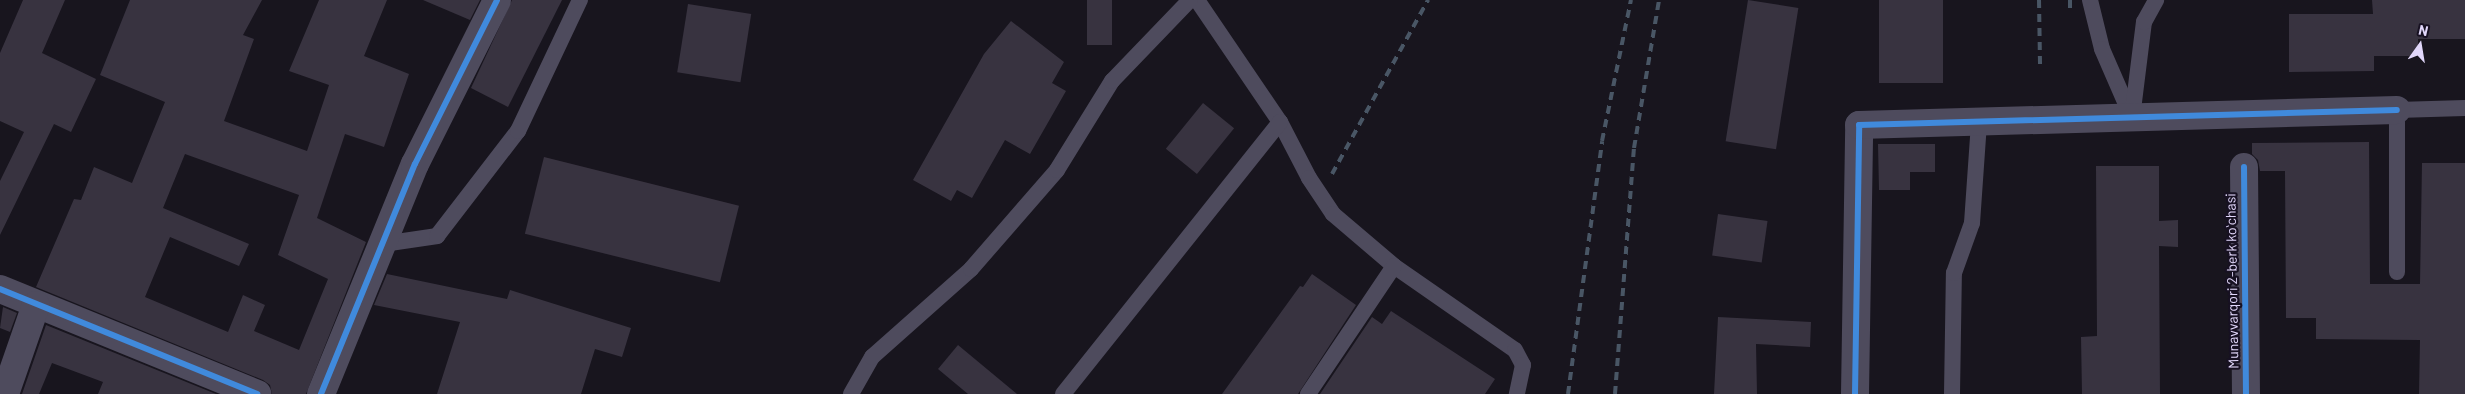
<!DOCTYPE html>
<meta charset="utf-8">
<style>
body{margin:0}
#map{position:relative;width:2465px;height:394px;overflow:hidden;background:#18151e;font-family:Barlow,sans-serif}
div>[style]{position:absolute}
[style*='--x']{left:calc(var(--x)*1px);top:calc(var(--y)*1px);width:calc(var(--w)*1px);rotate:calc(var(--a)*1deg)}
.building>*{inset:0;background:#383340;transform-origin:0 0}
.lane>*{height:16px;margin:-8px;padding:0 8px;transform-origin:8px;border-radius:8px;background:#4e4b5d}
.street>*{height:28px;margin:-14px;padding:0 14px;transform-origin:14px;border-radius:14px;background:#4e4b5d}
.rail>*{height:4px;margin-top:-2px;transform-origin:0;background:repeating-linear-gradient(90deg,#495665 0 8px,transparent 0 14px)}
.cycleway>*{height:6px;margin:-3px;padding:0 3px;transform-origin:3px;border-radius:3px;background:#408adc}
span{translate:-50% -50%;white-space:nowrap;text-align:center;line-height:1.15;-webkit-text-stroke:4.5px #171122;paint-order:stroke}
.street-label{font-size:14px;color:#e1d7fa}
.north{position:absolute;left:2395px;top:20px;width:50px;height:50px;-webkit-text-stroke:4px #171122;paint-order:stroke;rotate:13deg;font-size:14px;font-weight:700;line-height:20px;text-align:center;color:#e1d7fa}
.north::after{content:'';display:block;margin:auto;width:18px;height:22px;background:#e1d7fa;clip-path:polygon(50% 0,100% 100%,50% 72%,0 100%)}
</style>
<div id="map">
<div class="building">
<i style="clip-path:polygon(23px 0,65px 0,42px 53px,96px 79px,71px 132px,54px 124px,0 235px,0 181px,24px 132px,0 121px,0 53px)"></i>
<i style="clip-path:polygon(evenodd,130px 0,262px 0,243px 35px,254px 39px,224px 121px,307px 151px,329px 85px,289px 71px,319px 0,387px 0,364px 56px,409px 74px,384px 147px,345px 134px,317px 218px,366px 242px,306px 394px,272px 394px,270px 385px,263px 380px,36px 287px,74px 199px,81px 200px,94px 167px,132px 183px,165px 102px,100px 75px,130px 0,185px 154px,299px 195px,278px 255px,328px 279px,299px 350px,254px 331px,265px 305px,243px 295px,228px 332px,145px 297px,170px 237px,239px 266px,249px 244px,163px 208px,185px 154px)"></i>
<i style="clip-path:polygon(423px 0,480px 0,470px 20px)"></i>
<i style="clip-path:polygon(512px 0,562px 0,508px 107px,471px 88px)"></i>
<i style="left:1087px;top:0;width:25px;height:45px"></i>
<i style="left:1748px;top:0;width:51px;height:143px;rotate:9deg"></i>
<i style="left:1879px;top:0;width:64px;height:83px"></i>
<i style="clip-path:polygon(2372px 0,2465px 0,2465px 39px,2418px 39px,2418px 56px,2374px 56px,2374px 71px,2289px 72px,2289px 14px,2373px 14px)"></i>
<i style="left:688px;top:4px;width:64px;height:69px;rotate:9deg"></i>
<i style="clip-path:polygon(1011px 21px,1064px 62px,1052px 83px,1066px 91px,1030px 154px,1005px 140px,972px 198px,957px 190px,951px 201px,913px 180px,984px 54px)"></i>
<i style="left:1203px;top:103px;width:40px;height:59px;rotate:39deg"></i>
<i style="clip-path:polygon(2369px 142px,2370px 284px,2420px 284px,2422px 163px,2465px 163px,2465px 394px,2419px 394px,2420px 340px,2316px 339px,2316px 318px,2286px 318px,2285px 171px,2260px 171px,2258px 160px,2252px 154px,2252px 143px)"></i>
<i style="clip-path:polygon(1878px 144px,1935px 144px,1935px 172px,1910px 172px,1910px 190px,1879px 190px)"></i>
<i style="left:544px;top:157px;width:201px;height:79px;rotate:14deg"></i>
<i style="clip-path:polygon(2096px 166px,2159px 166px,2159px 221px,2178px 220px,2178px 247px,2159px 246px,2160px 394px,2082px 394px,2081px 337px,2097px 336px)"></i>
<i style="left:1718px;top:214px;width:50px;height:42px;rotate:8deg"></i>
<i style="clip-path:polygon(387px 274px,507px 299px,510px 290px,631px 328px,622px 357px,595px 349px,581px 394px,437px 394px,460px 322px,374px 305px)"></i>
<i style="clip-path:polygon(1312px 274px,1356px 305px,1298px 394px,1222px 394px,1300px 286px,1303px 287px)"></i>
<i style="clip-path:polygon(3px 307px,17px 313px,10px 332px,0 328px)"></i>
<i style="clip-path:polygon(1391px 311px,1495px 379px,1485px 394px,1320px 394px,1372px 317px,1382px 324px)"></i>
<i style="clip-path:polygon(1718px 317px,1811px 322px,1810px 347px,1756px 344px,1757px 394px,1714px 394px)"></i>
<i style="clip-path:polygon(46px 325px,216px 394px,98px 394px,103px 382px,52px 363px,39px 394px,22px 394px)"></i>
<i style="clip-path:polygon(958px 345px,1017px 394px,968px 394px,938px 369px)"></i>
</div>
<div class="lane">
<i style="--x:1197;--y:0;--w:148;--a:55.8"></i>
<i style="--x:1280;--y:122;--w:63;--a:62.6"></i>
<i style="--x:1309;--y:178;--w:43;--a:56.3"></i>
<i style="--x:1333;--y:214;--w:80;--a:40.4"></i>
<i style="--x:1394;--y:266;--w:147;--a:34.8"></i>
<i style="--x:1515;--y:350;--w:17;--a:62"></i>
<i style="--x:1523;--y:365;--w:30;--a:102"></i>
<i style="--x:2090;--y:0;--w:50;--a:76.2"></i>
<i style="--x:2102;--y:49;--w:75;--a:66.5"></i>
<i style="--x:2132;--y:118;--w:97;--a:-82.9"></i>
<i style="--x:2144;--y:22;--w:25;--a:-61"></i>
<i style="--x:383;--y:244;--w:55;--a:-8.4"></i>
<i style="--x:437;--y:236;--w:133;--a:-52.4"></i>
<i style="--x:518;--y:131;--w:145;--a:-64.7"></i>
<i style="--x:2397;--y:272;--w:162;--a:-90"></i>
<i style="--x:2397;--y:110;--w:68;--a:-1.7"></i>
<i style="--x:851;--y:394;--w:43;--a:-60.4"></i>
<i style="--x:872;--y:357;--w:132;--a:-41.6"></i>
<i style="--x:971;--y:269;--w:131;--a:-49"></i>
<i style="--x:1057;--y:170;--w:105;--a:-58.3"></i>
<i style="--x:1112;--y:81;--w:112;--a:-46.1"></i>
<i style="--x:1063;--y:394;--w:348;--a:-51.4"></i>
<i style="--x:1308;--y:394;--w:154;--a:-56.1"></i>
<i style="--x:1952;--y:394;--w:121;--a:-89.1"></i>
<i style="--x:1954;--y:273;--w:53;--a:-70.2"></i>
<i style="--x:1972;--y:223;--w:101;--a:-86"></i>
</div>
<div class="street">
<i style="--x:2244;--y:167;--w:227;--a:89.5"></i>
<i style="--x:0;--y:289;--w:278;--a:22.2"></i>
<i style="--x:5;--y:394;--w:94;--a:-70.8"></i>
<i style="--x:321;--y:394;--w:248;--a:-67.8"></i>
<i style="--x:415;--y:164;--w:183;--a:-63.4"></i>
<i style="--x:1855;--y:394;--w:269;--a:-89.1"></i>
<i style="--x:1859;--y:125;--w:538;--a:-1.6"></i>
</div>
<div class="rail">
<i style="--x:2039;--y:0;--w:64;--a:89.1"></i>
<i style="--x:2070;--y:0;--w:11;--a:90"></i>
<i style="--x:1332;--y:174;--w:199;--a:-61.1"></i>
<i style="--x:1568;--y:394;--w:255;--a:-82.3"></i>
<i style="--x:1602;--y:141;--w:144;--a:-78.4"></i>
<i style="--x:1615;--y:394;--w:247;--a:-85.6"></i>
<i style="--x:1634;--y:148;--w:150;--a:-80.4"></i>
</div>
<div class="cycleway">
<i style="--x:2244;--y:167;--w:227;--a:89.5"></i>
<i style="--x:0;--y:289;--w:278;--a:22.2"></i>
<i style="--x:321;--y:394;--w:248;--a:-67.8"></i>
<i style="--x:415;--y:164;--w:183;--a:-63.4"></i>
<i style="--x:1855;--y:394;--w:269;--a:-89.1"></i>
<i style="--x:1859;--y:125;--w:538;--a:-1.6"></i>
</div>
<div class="street-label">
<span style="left:2232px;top:281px;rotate:-91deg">Munavvarqori 2-berk koʻchasi</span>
</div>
<div class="north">N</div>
</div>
